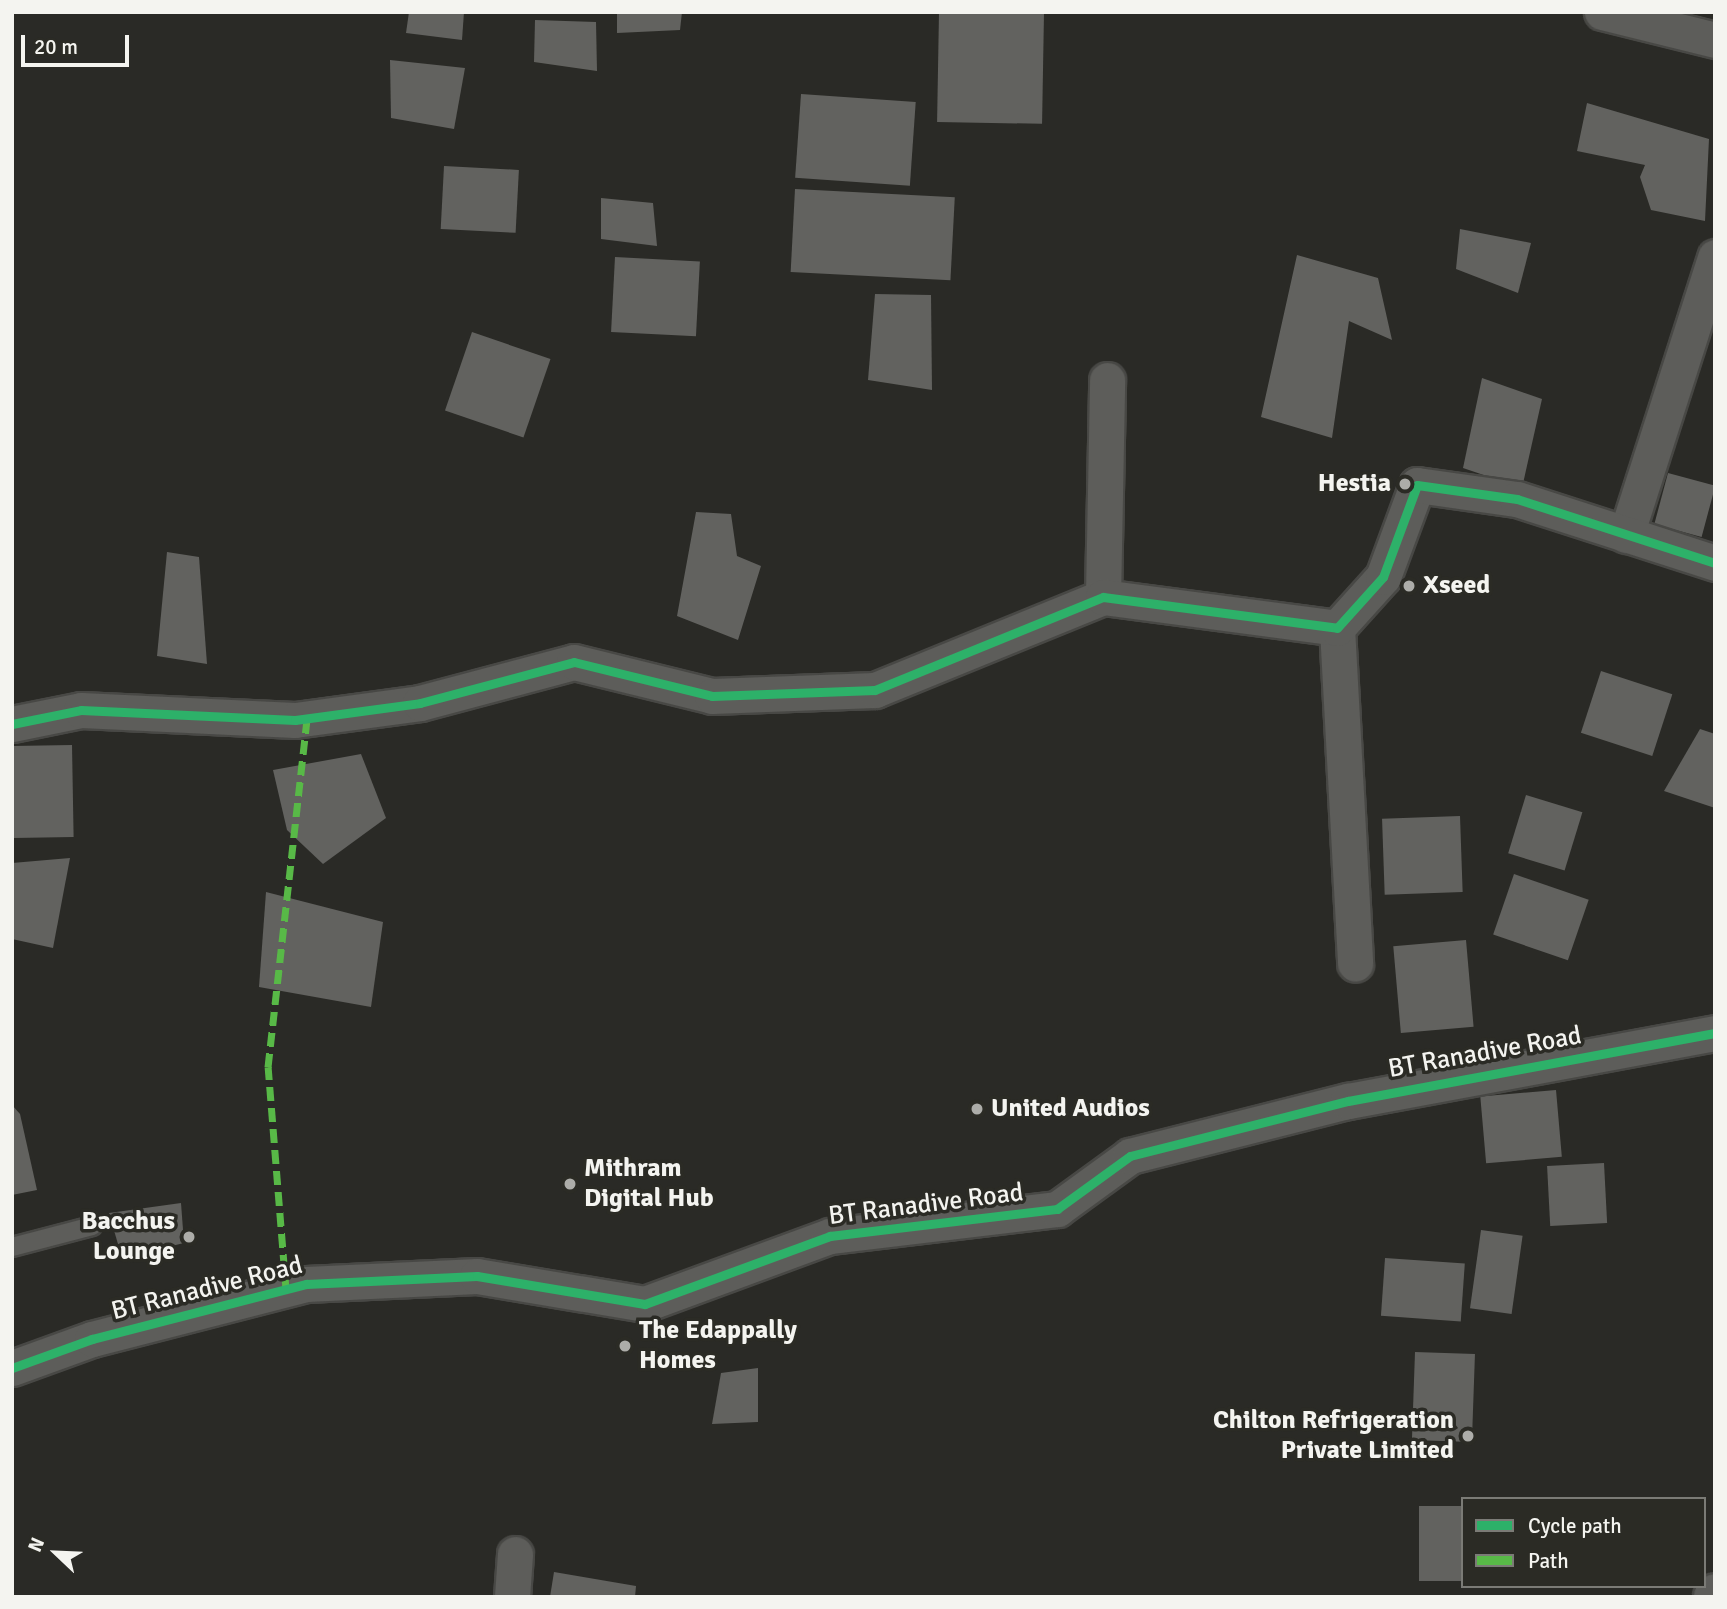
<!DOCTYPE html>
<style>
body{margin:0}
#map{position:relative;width:1727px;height:1609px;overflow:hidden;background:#2a2a26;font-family:Signika,sans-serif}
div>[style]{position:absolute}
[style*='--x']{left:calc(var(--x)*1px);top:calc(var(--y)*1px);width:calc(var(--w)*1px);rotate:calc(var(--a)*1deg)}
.building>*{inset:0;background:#62625f;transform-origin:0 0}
.roads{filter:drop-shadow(2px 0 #484845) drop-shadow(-2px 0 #484845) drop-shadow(0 2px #484845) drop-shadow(0 -2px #484845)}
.service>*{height:18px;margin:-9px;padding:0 9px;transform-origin:9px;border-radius:9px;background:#5d5d5a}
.minor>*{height:35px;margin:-17.5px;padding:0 17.5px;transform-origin:17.5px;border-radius:17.5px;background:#5d5d5a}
.tertiary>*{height:38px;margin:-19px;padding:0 19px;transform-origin:19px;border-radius:19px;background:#5d5d5a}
.quiet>*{height:7px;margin-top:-3.5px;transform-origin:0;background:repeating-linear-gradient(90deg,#58b947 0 14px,transparent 0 21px)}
.cycleway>*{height:9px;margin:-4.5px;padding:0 4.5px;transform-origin:4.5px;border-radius:4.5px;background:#2db169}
.dots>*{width:19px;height:19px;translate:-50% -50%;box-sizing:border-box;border:4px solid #2b2b25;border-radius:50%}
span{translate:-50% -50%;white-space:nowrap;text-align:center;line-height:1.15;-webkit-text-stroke:7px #2b2b25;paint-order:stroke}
.poi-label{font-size:26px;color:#f4f4f0;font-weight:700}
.right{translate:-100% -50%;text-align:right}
.left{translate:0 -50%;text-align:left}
.street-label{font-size:26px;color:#f4f4f0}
.frame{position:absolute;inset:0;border:14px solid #f4f4f0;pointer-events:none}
.legend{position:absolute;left:1461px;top:1497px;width:245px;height:91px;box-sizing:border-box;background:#2b2b25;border:2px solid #7b7b76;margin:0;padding:9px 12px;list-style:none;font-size:21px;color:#f4f4f0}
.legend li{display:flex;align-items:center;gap:14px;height:35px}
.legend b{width:35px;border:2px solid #7b7b76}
.north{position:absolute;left:21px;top:1518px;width:70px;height:70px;-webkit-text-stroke:5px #2b2b25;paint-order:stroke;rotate:293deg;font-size:19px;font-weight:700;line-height:28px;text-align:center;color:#f4f4f0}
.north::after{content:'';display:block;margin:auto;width:24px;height:32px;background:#f4f4f0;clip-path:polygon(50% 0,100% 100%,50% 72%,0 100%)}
.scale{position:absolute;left:21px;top:35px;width:108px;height:32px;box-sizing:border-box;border:4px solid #f4f4f0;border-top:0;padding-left:9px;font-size:21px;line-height:24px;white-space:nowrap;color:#f4f4f0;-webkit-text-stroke:5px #2b2b25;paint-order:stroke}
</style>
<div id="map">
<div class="building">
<i style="clip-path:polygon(409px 12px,464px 12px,462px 40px,406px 33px)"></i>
<i style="clip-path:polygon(617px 12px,682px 12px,680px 30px,617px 33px)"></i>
<i style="left:939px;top:12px;width:105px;height:110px;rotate:1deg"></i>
<i style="clip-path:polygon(535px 20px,596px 22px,597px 71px,534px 62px)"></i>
<i style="clip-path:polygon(390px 60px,465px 68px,454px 129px,391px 118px)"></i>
<i style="left:801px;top:94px;width:115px;height:84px;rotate:4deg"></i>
<i style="clip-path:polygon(1587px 103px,1709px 139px,1705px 221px,1651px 210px,1640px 177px,1645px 165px,1577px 151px)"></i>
<i style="left:444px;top:166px;width:75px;height:63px;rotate:3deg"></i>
<i style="left:795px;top:189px;width:160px;height:83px;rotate:3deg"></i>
<i style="clip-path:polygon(601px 198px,653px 203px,657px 246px,601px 239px)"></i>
<i style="clip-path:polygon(1460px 229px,1531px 243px,1518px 293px,1456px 269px)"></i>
<i style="clip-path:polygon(1297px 255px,1378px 278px,1392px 340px,1349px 321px,1332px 438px,1261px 417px)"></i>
<i style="left:615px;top:257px;width:85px;height:75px;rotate:3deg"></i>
<i style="clip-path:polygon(875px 294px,931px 295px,932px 390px,868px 380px)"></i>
<i style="left:472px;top:332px;width:83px;height:83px;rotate:19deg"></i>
<i style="clip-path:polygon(1482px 378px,1542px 399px,1522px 488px,1463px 468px)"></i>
<i style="left:1668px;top:473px;width:49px;height:53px;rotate:15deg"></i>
<i style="clip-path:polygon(696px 512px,731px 514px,737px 556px,761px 566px,738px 640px,677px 616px)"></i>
<i style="clip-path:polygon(167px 552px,199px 557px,207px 664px,157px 656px)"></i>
<i style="left:1601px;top:671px;width:75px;height:65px;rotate:18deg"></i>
<i style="clip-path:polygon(1700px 729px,1715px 734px,1715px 808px,1664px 791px)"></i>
<i style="left:72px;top:745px;width:92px;height:60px;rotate:89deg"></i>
<i style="clip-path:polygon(361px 754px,386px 818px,323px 864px,287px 830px,273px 770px)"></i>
<i style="left:1526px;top:795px;width:59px;height:61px;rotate:17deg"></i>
<i style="left:1460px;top:816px;width:76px;height:78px;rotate:88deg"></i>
<i style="clip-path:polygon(70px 858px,53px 948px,12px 939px,12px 863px)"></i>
<i style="left:1514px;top:874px;width:79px;height:64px;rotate:19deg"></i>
<i style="clip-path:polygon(266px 892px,383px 922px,371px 1007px,259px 987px)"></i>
<i style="left:1466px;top:940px;width:87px;height:73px;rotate:85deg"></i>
<i style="left:1556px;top:1090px;width:67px;height:76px;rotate:85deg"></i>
<i style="clip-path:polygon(12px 1105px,20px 1114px,37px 1190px,12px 1195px)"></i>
<i style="left:1604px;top:1163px;width:60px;height:57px;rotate:87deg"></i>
<i style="clip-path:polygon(181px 1203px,184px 1243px,122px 1258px,109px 1213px)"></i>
<i style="left:1481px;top:1230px;width:42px;height:79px;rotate:8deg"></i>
<i style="left:1385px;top:1258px;width:80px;height:58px;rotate:4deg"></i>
<i style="left:1415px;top:1352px;width:60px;height:88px;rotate:2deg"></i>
<i style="clip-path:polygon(758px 1368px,758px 1422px,712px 1424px,721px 1373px)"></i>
<i style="left:1463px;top:1506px;width:75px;height:44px;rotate:90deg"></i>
<i style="clip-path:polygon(554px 1572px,636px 1586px,635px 1597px,550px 1597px)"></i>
</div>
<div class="roads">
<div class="service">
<i style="--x:12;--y:1247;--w:83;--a:-14.7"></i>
</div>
<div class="minor">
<i style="--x:1602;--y:12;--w:116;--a:13.9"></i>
<i style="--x:1626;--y:535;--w:292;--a:-72.2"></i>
<i style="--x:1103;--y:597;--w:217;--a:-88.9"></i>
<i style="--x:1337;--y:628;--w:336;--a:86.9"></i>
<i style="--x:12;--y:724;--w:70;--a:-11.5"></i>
<i style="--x:81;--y:710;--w:214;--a:2.7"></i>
<i style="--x:295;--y:720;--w:126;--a:-7.7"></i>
<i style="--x:420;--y:703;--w:159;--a:-14.9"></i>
<i style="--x:574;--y:662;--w:142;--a:13.8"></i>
<i style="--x:712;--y:696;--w:163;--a:-2.1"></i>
<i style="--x:875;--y:690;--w:246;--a:-22.2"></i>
<i style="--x:1103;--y:597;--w:236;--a:7.5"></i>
<i style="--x:1337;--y:628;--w:69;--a:-48"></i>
<i style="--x:1383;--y:577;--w:98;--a:-69.7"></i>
<i style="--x:1417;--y:485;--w:101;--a:8"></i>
<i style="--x:1517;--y:499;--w:208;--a:17.9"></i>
<i style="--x:12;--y:1368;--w:85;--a:-19.9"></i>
<i style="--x:92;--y:1339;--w:221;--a:-14.4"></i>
<i style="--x:306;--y:1284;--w:171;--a:-2.7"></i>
<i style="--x:477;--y:1276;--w:170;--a:9.5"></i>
<i style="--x:645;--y:1304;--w:197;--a:-20.2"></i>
<i style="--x:830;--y:1236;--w:229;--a:-6.8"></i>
<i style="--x:1057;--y:1209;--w:90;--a:-36"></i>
<i style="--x:1130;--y:1156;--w:225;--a:-14.2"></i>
<i style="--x:1348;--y:1101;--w:373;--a:-10.5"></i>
<i style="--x:512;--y:1597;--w:43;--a:-86"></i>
</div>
<div class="tertiary">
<i style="--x:1713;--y:1597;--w:4;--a:-63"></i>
</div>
</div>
<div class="quiet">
<i style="--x:286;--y:1289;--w:223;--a:-94.6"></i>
<i style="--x:268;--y:1067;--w:351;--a:-83.6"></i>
</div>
<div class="cycleway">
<i style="--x:12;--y:724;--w:70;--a:-11.5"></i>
<i style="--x:81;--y:710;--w:214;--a:2.7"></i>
<i style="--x:295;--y:720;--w:126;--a:-7.7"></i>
<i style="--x:420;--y:703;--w:159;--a:-14.9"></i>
<i style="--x:574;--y:662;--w:142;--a:13.8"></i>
<i style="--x:712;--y:696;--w:163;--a:-2.1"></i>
<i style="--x:875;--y:690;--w:246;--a:-22.2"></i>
<i style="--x:1103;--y:597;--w:236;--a:7.5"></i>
<i style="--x:1337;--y:628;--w:69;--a:-48"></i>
<i style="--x:1383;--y:577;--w:98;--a:-69.7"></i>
<i style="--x:1417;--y:485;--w:101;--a:8"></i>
<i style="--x:1517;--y:499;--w:208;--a:17.9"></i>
<i style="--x:12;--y:1368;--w:85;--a:-19.9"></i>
<i style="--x:92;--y:1339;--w:221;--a:-14.4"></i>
<i style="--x:306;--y:1284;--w:171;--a:-2.7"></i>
<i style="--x:477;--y:1276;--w:170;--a:9.5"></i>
<i style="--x:645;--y:1304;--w:197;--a:-20.2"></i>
<i style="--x:830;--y:1236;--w:229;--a:-6.8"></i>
<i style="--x:1057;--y:1209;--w:90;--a:-36"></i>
<i style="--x:1130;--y:1156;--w:225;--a:-14.2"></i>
<i style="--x:1348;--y:1101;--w:373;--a:-10.5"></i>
</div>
<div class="dots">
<i style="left:1405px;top:484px;background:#adada9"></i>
<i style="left:1409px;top:586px;background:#adada9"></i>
<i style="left:977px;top:1109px;background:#adada9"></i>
<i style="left:570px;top:1184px;background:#adada9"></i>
<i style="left:189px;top:1237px;background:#adada9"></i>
<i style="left:625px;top:1346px;background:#adada9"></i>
<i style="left:1468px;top:1436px;background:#adada9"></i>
</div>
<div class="poi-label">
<span class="right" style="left:1391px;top:484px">Hestia</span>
<span class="left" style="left:1423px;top:586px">Xseed</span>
<span class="left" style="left:991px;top:1109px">United Audios</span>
<span class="left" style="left:584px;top:1184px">Mithram<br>Digital Hub</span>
<span class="right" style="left:175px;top:1237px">Bacchus<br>Lounge</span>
<span class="left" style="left:639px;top:1346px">The Edappally<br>Homes</span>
<span class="right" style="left:1454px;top:1436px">Chilton Refrigeration<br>Private Limited</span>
</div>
<div class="street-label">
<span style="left:1485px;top:1053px;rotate:-10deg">BT Ranadive Road</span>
<span style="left:926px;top:1205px;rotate:-7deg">BT Ranadive Road</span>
<span style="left:207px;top:1289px;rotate:-14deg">BT Ranadive Road</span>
</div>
<div class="frame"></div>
<ul class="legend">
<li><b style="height:9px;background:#2db169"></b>Cycle path</li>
<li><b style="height:9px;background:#58b947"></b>Path</li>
</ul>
<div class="north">N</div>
<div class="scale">20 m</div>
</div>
